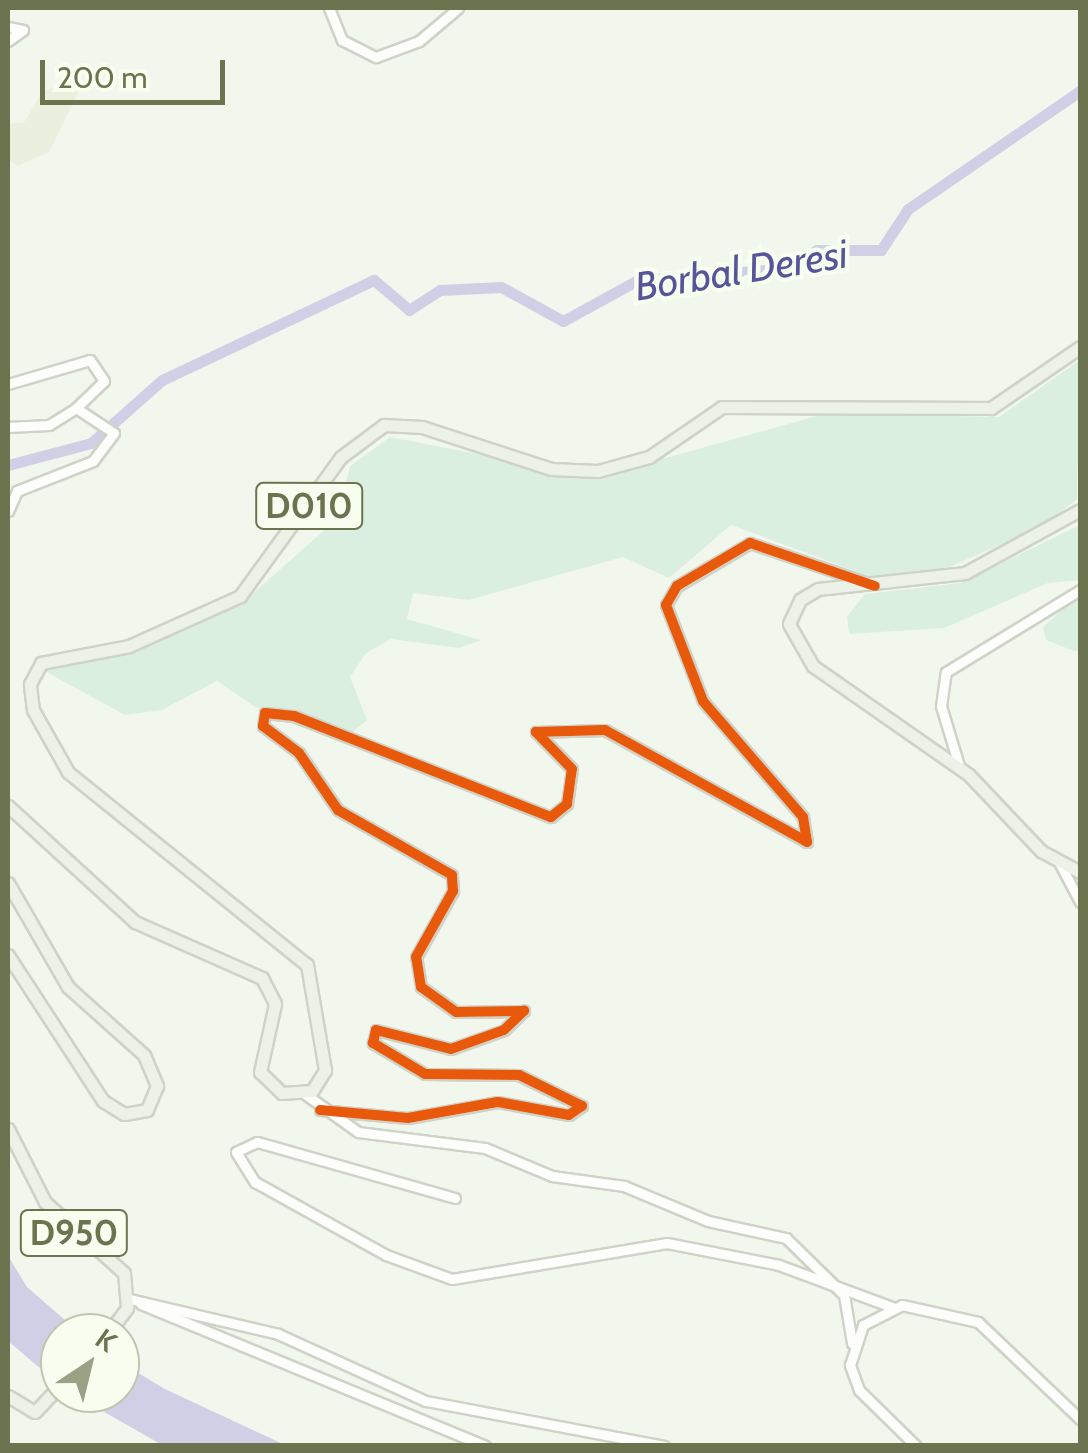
<!DOCTYPE html>
<style>
body{margin:0}
#map{position:relative;width:1088px;height:1453px;overflow:hidden;background:#f2f7ed;font-family:Cabin,sans-serif}
div>[style]{position:absolute}
[style*='--x']{left:calc(var(--x)*1px);top:calc(var(--y)*1px);width:calc(var(--w)*1px);rotate:calc(var(--a)*1deg)}
.residential>*{inset:0;background:#e9f1de}
.green>*{inset:0;background:#dbefe1}
.water>*{inset:0;background:#cfd0e6}
.river>*{height:11px;margin:-5.5px;padding:0 5.5px;transform-origin:5.5px;border-radius:5.5px;background:#cfd0e6}
.roads{filter:drop-shadow(2px 0 #cfd3c7) drop-shadow(-2px 0 #cfd3c7) drop-shadow(0 2px #cfd3c7) drop-shadow(0 -2px #cfd3c7)}
.minor>*{height:9px;margin:-4.5px;padding:0 4.5px;transform-origin:4.5px;border-radius:4.5px;background:#fdfefc}
.major>*{height:11px;margin:-5.5px;padding:0 5.5px;transform-origin:5.5px;border-radius:5.5px;background:#ecf2e7}
.cycleway>*{height:10px;margin:-5px;padding:0 5px;transform-origin:5px;border-radius:5px;background:#e8590c}
span{translate:-50% -50%;white-space:nowrap;text-align:center;line-height:1.15;-webkit-text-stroke:9px #f7fef0;paint-order:stroke}
.shield-label span{padding:2px 8px;background:#f7fef0;border:2px solid;border-radius:8px;-webkit-text-stroke-width:0}
.shield-label{font-size:35px;color:#6b744f;font-weight:700}
.water-label{font-size:40px;color:#58549a;font-style:italic}
.frame{position:absolute;inset:0;border:10px solid #6b744f;pointer-events:none}
.north{position:absolute;left:40px;top:1313px;width:100px;height:100px;box-sizing:border-box;background:#f7fef0;border:2px solid #bfc7b0;border-radius:50%;rotate:35deg;font-size:28px;font-weight:700;line-height:40px;text-align:center;color:#6b744f}
.north::after{content:'';display:block;margin:auto;width:35px;height:45px;background:#9aa286;clip-path:polygon(50% 0,100% 100%,50% 72%,0 100%)}
.scale{position:absolute;left:40px;top:60px;width:185px;height:45px;box-sizing:border-box;border:5px solid #6b744f;border-top:0;padding-left:12px;font-size:30px;line-height:35px;white-space:nowrap;color:#6b744f;-webkit-text-stroke:8px #f7fef0;paint-order:stroke}
</style>
<div id="map">
<div class="residential">
<i style="clip-path:polygon(69px 84px,78px 93px,49px 152px,18px 166px,8px 159px,8px 124px,24px 122px,43px 91px)"></i>
</div>
<div class="green">
<i style="clip-path:polygon(1080px 360px,1077px 499px,1043px 526px,929px 576px,869px 576px,731px 525px,669px 578px,623px 557px,469px 600px,413px 593px,407px 619px,481px 640px,459px 648px,391px 639px,366px 653px,350px 677px,367px 720px,352px 733px,255px 707px,217px 681px,162px 710px,125px 715px,41px 669px,129px 651px,241px 604px,337px 519px,350px 466px,390px 437px,597px 477px,828px 413px,999px 417px)"></i>
<i style="clip-path:polygon(1080px 525px,1080px 580px,1048px 583px,944px 628px,849px 634px,847px 617px,865px 594px,960px 583px)"></i>
<i style="clip-path:polygon(1080px 593px,1080px 650px,1074px 651px,1046px 640px,1043px 627px)"></i>
</div>
<div class="water">
<i style="clip-path:polygon(8px 1256px,27px 1287px,80px 1333px,60px 1333px,60px 1385px,8px 1341px)"></i>
<i style="clip-path:polygon(120px 1362px,165px 1389px,285px 1445px,162px 1445px,71px 1393px,120px 1393px)"></i>
</div>
<div class="river">
<i style="--x:8;--y:465;--w:86;--a:-14.8"></i>
<i style="--x:91;--y:443;--w:95;--a:-41.6"></i>
<i style="--x:162;--y:380;--w:234;--a:-25.3"></i>
<i style="--x:374;--y:280;--w:46;--a:40.6"></i>
<i style="--x:409;--y:310;--w:37;--a:-33"></i>
<i style="--x:440;--y:290;--w:61;--a:-2.8"></i>
<i style="--x:501;--y:287;--w:71;--a:28.7"></i>
<i style="--x:563;--y:321;--w:83;--a:-28.7"></i>
<i style="--x:636;--y:281;--w:152;--a:-4.9"></i>
<i style="--x:787;--y:268;--w:35;--a:-31"></i>
<i style="--x:817;--y:250;--w:64;--a:0"></i>
<i style="--x:881;--y:250;--w:49;--a:-56.6"></i>
<i style="--x:908;--y:209;--w:209;--a:-34.5"></i>
</div>
<div class="roads">
<div class="minor">
<i style="--x:329;--y:8;--w:35;--a:68"></i>
<i style="--x:342;--y:40;--w:38;--a:27"></i>
<i style="--x:376;--y:57;--w:46;--a:-20.4"></i>
<i style="--x:419;--y:41;--w:51;--a:-40.2"></i>
<i style="--x:8;--y:27;--w:15;--a:11"></i>
<i style="--x:23;--y:30;--w:19;--a:144"></i>
<i style="--x:8;--y:384;--w:85;--a:-16.3"></i>
<i style="--x:90;--y:360;--w:25;--a:56"></i>
<i style="--x:104;--y:381;--w:39;--a:136"></i>
<i style="--x:8;--y:427;--w:41;--a:-2.8"></i>
<i style="--x:49;--y:425;--w:32;--a:-32"></i>
<i style="--x:76;--y:408;--w:45;--a:33.3"></i>
<i style="--x:114;--y:433;--w:35;--a:127"></i>
<i style="--x:93;--y:461;--w:82;--a:158.5"></i>
<i style="--x:17;--y:491;--w:22;--a:114"></i>
<i style="--x:960;--y:769;--w:66;--a:-106.8"></i>
<i style="--x:941;--y:706;--w:34;--a:-82"></i>
<i style="--x:946;--y:672;--w:157;--a:-31.5"></i>
<i style="--x:1060;--y:864;--w:43;--a:62.2"></i>
<i style="--x:305;--y:1094;--w:65;--a:35.6"></i>
<i style="--x:358;--y:1132;--w:128;--a:7.2"></i>
<i style="--x:485;--y:1148;--w:73;--a:22.7"></i>
<i style="--x:552;--y:1176;--w:73;--a:7.9"></i>
<i style="--x:624;--y:1186;--w:91;--a:22.6"></i>
<i style="--x:708;--y:1221;--w:80;--a:12.3"></i>
<i style="--x:786;--y:1238;--w:81;--a:44.5"></i>
<i style="--x:844;--y:1295;--w:49;--a:80.5"></i>
<i style="--x:320;--y:1110;--w:88;--a:5.2"></i>
<i style="--x:408;--y:1118;--w:91;--a:-10.1"></i>
<i style="--x:498;--y:1102;--w:72;--a:10.4"></i>
<i style="--x:569;--y:1115;--w:16;--a:-35"></i>
<i style="--x:582;--y:1106;--w:70;--a:-153.8"></i>
<i style="--x:519;--y:1075;--w:94;--a:-179.4"></i>
<i style="--x:425;--y:1074;--w:61;--a:-149.2"></i>
<i style="--x:373;--y:1043;--w:13;--a:-77"></i>
<i style="--x:376;--y:1030;--w:77;--a:14.2"></i>
<i style="--x:451;--y:1049;--w:56;--a:-19.7"></i>
<i style="--x:504;--y:1030;--w:28;--a:-44"></i>
<i style="--x:524;--y:1011;--w:68;--a:179.2"></i>
<i style="--x:456;--y:1012;--w:43;--a:-144.5"></i>
<i style="--x:421;--y:987;--w:30;--a:-99"></i>
<i style="--x:416;--y:957;--w:76;--a:-60.7"></i>
<i style="--x:453;--y:891;--w:16;--a:-94"></i>
<i style="--x:452;--y:875;--w:131;--a:-150.3"></i>
<i style="--x:338;--y:810;--w:69;--a:-124.4"></i>
<i style="--x:299;--y:753;--w:45;--a:-143.1"></i>
<i style="--x:263;--y:726;--w:13;--a:-81"></i>
<i style="--x:265;--y:713;--w:29;--a:6"></i>
<i style="--x:294;--y:716;--w:276;--a:21.5"></i>
<i style="--x:551;--y:817;--w:21;--a:-39"></i>
<i style="--x:567;--y:804;--w:35;--a:-82"></i>
<i style="--x:572;--y:769;--w:52;--a:-134.2"></i>
<i style="--x:536;--y:732;--w:69;--a:-1.7"></i>
<i style="--x:605;--y:730;--w:231;--a:29"></i>
<i style="--x:807;--y:842;--w:25;--a:-99"></i>
<i style="--x:803;--y:817;--w:153;--a:-130.8"></i>
<i style="--x:703;--y:701;--w:103;--a:-111.1"></i>
<i style="--x:666;--y:605;--w:22;--a:-60"></i>
<i style="--x:677;--y:586;--w:85;--a:-30.5"></i>
<i style="--x:750;--y:543;--w:125;--a:18.7"></i>
<i style="--x:455;--y:1198;--w:206;--a:-164.2"></i>
<i style="--x:257;--y:1142;--w:23;--a:155"></i>
<i style="--x:236;--y:1152;--w:36;--a:58"></i>
<i style="--x:255;--y:1182;--w:150;--a:29.1"></i>
<i style="--x:386;--y:1255;--w:70;--a:20"></i>
<i style="--x:452;--y:1279;--w:218;--a:-9.5"></i>
<i style="--x:667;--y:1243;--w:114;--a:11.1"></i>
<i style="--x:779;--y:1265;--w:121;--a:20.4"></i>
<i style="--x:129;--y:1299;--w:153;--a:13.2"></i>
<i style="--x:278;--y:1334;--w:162;--a:24.4"></i>
<i style="--x:426;--y:1401;--w:242;--a:10.7"></i>
<i style="--x:141;--y:1304;--w:372;--a:22.4"></i>
<i style="--x:916;--y:1446;--w:80;--a:-135.5"></i>
<i style="--x:859;--y:1390;--w:27;--a:-110"></i>
<i style="--x:850;--y:1365;--w:42;--a:-72"></i>
<i style="--x:863;--y:1325;--w:44;--a:-27.1"></i>
<i style="--x:902;--y:1305;--w:78;--a:12.6"></i>
<i style="--x:978;--y:1322;--w:141;--a:43.6"></i>
</div>
<div class="major">
<i style="--x:1080;--y:510;--w:131;--a:151.3"></i>
<i style="--x:965;--y:573;--w:148;--a:173.8"></i>
<i style="--x:818;--y:589;--w:21;--a:149"></i>
<i style="--x:800;--y:600;--w:26;--a:115"></i>
<i style="--x:789;--y:624;--w:48;--a:60.3"></i>
<i style="--x:813;--y:666;--w:190;--a:34.9"></i>
<i style="--x:969;--y:775;--w:105;--a:46.5"></i>
<i style="--x:1041;--y:851;--w:44;--a:28.3"></i>
<i style="--x:8;--y:806;--w:172;--a:42.4"></i>
<i style="--x:135;--y:922;--w:139;--a:23.8"></i>
<i style="--x:262;--y:978;--w:29;--a:63"></i>
<i style="--x:275;--y:1004;--w:70;--a:102.4"></i>
<i style="--x:260;--y:1072;--w:30;--a:44"></i>
<i style="--x:282;--y:1093;--w:30;--a:-4"></i>
<i style="--x:312;--y:1091;--w:25;--a:-58"></i>
<i style="--x:325;--y:1070;--w:107;--a:-99.7"></i>
<i style="--x:307;--y:965;--w:307;--a:-141.1"></i>
<i style="--x:68;--y:772;--w:71;--a:-119.4"></i>
<i style="--x:33;--y:710;--w:26;--a:-97"></i>
<i style="--x:30;--y:684;--w:24;--a:-62"></i>
<i style="--x:41;--y:663;--w:90;--a:-10.9"></i>
<i style="--x:129;--y:646;--w:122;--a:-24.2"></i>
<i style="--x:240;--y:596;--w:172;--a:-54"></i>
<i style="--x:341;--y:457;--w:54;--a:-36.7"></i>
<i style="--x:384;--y:425;--w:38;--a:3"></i>
<i style="--x:422;--y:427;--w:136;--a:18"></i>
<i style="--x:551;--y:469;--w:47;--a:2.4"></i>
<i style="--x:598;--y:471;--w:53;--a:-15.4"></i>
<i style="--x:649;--y:457;--w:88;--a:-34.4"></i>
<i style="--x:722;--y:407;--w:269;--a:0.2"></i>
<i style="--x:991;--y:408;--w:108;--a:-34.4"></i>
<i style="--x:8;--y:883;--w:120;--a:60"></i>
<i style="--x:68;--y:987;--w:102;--a:41.8"></i>
<i style="--x:144;--y:1055;--w:34;--a:67"></i>
<i style="--x:157;--y:1086;--w:26;--a:113"></i>
<i style="--x:147;--y:1110;--w:23;--a:170"></i>
<i style="--x:124;--y:1114;--w:25;--a:-148"></i>
<i style="--x:103;--y:1101;--w:174;--a:-123.1"></i>
<i style="--x:8;--y:1129;--w:82;--a:63.1"></i>
<i style="--x:45;--y:1202;--w:106;--a:41.9"></i>
<i style="--x:124;--y:1273;--w:35;--a:85"></i>
<i style="--x:127;--y:1308;--w:31;--a:127"></i>
<i style="--x:8;--y:1396;--w:31;--a:31"></i>
<i style="--x:35;--y:1412;--w:37;--a:-47"></i>
</div>
</div>
<div class="cycleway">
<i style="--x:320;--y:1110;--w:88;--a:5.2"></i>
<i style="--x:408;--y:1118;--w:91;--a:-10.1"></i>
<i style="--x:498;--y:1102;--w:72;--a:10.4"></i>
<i style="--x:569;--y:1115;--w:16;--a:-35"></i>
<i style="--x:582;--y:1106;--w:70;--a:-153.8"></i>
<i style="--x:519;--y:1075;--w:94;--a:-179.4"></i>
<i style="--x:425;--y:1074;--w:61;--a:-149.2"></i>
<i style="--x:373;--y:1043;--w:13;--a:-77"></i>
<i style="--x:376;--y:1030;--w:77;--a:14.2"></i>
<i style="--x:451;--y:1049;--w:56;--a:-19.7"></i>
<i style="--x:504;--y:1030;--w:28;--a:-44"></i>
<i style="--x:524;--y:1011;--w:68;--a:179.2"></i>
<i style="--x:456;--y:1012;--w:43;--a:-144.5"></i>
<i style="--x:421;--y:987;--w:30;--a:-99"></i>
<i style="--x:416;--y:957;--w:76;--a:-60.7"></i>
<i style="--x:453;--y:891;--w:16;--a:-94"></i>
<i style="--x:452;--y:875;--w:131;--a:-150.3"></i>
<i style="--x:338;--y:810;--w:69;--a:-124.4"></i>
<i style="--x:299;--y:753;--w:45;--a:-143.1"></i>
<i style="--x:263;--y:726;--w:13;--a:-81"></i>
<i style="--x:265;--y:713;--w:29;--a:6"></i>
<i style="--x:294;--y:716;--w:276;--a:21.5"></i>
<i style="--x:551;--y:817;--w:21;--a:-39"></i>
<i style="--x:567;--y:804;--w:35;--a:-82"></i>
<i style="--x:572;--y:769;--w:52;--a:-134.2"></i>
<i style="--x:536;--y:732;--w:69;--a:-1.7"></i>
<i style="--x:605;--y:730;--w:231;--a:29"></i>
<i style="--x:807;--y:842;--w:25;--a:-99"></i>
<i style="--x:803;--y:817;--w:153;--a:-130.8"></i>
<i style="--x:703;--y:701;--w:103;--a:-111.1"></i>
<i style="--x:666;--y:605;--w:22;--a:-60"></i>
<i style="--x:677;--y:586;--w:85;--a:-30.5"></i>
<i style="--x:750;--y:543;--w:132;--a:19"></i>
</div>
<div class="shield-label">
<span style="left:309px;top:506px">D010</span>
<span style="left:74px;top:1233px">D950</span>
</div>
<div class="water-label">
<span style="left:741px;top:270px;rotate:-9deg">Borbal Deresi</span>
</div>
<div class="frame"></div>
<div class="north">K</div>
<div class="scale">200 m</div>
</div>
